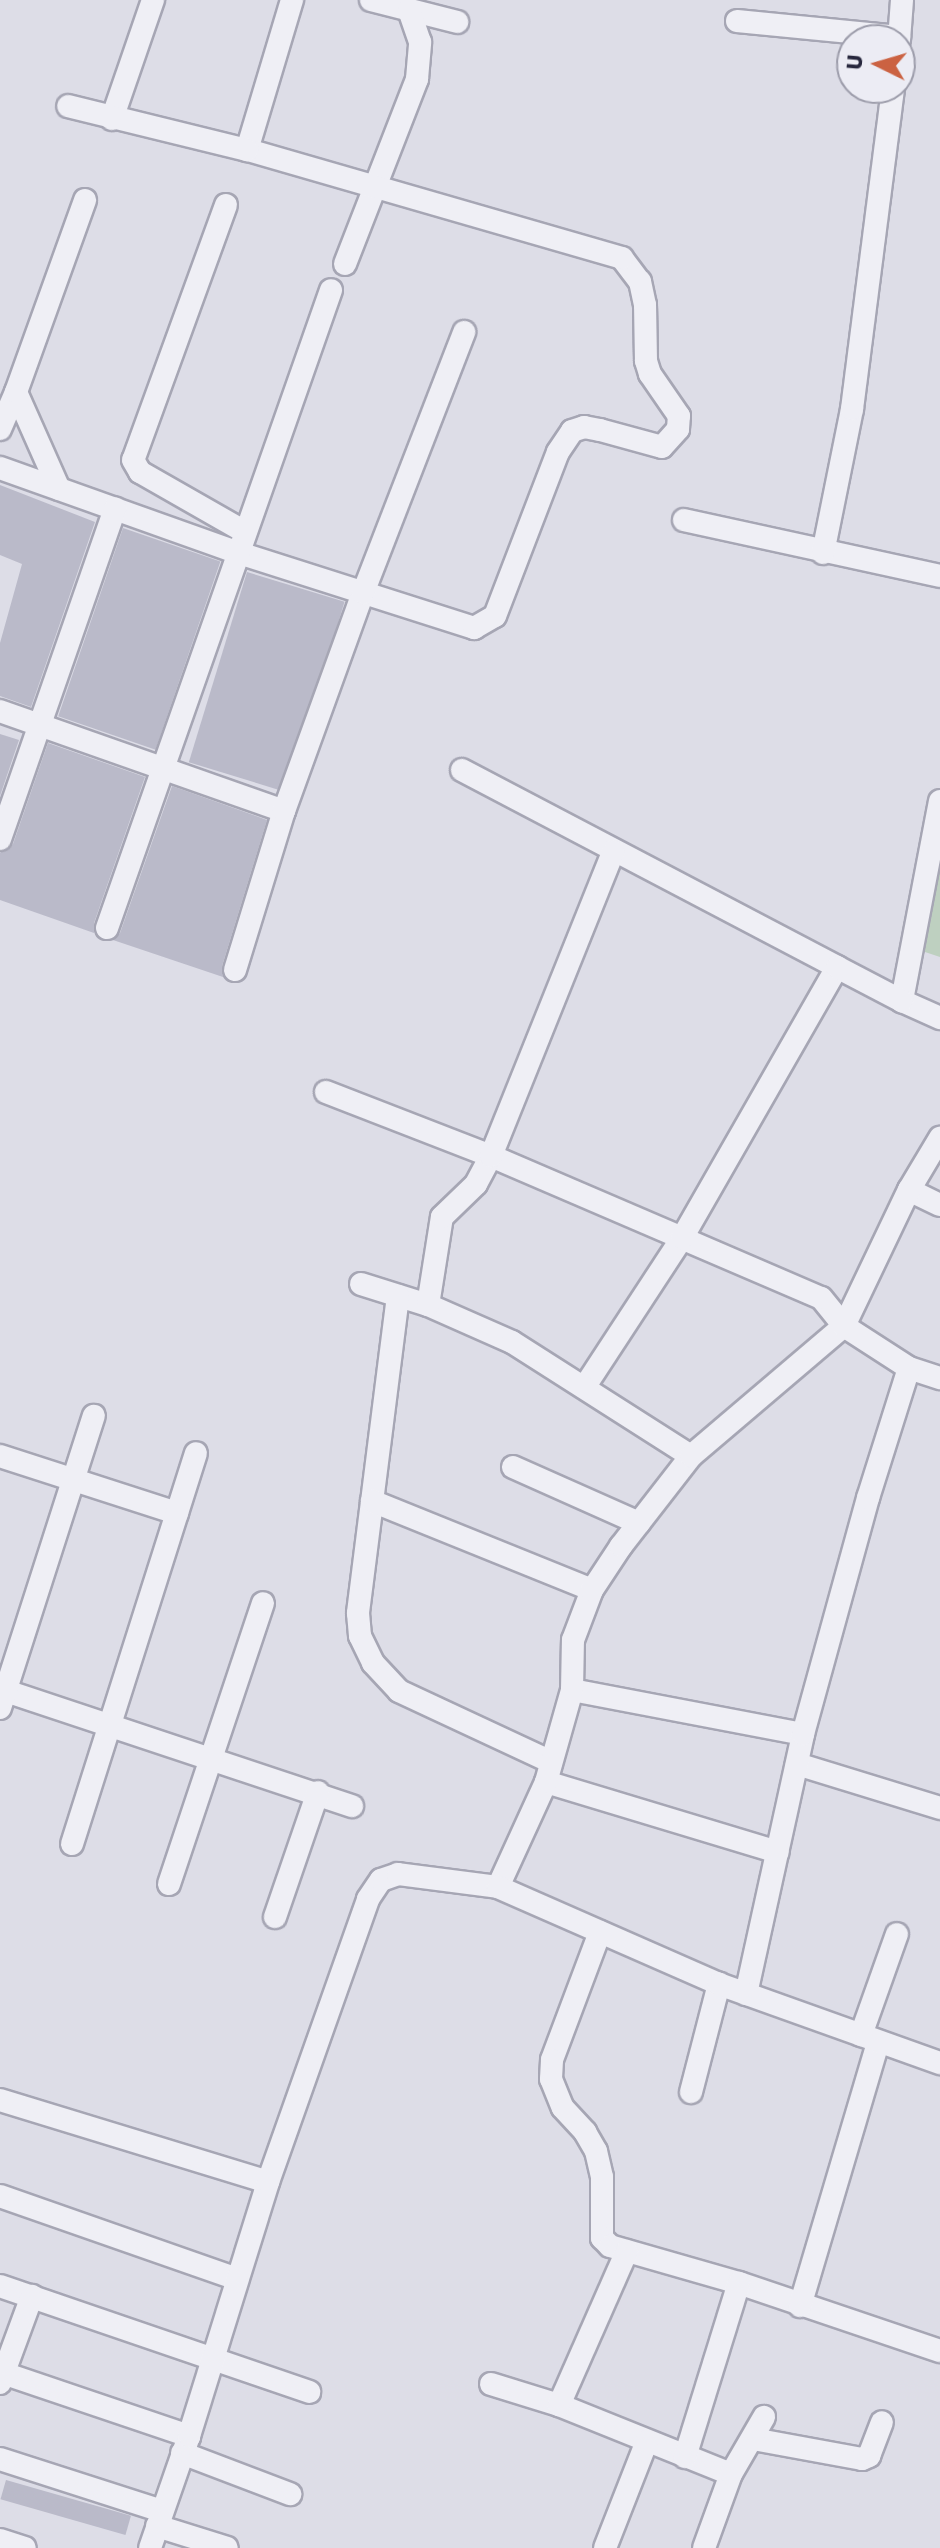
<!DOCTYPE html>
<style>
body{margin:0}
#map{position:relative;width:940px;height:2548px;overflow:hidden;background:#dddde7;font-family:Jost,sans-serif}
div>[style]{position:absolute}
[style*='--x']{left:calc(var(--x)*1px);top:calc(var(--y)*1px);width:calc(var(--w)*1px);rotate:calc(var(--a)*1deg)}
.green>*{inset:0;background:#bed0c0}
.building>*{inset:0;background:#babac9;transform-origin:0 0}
.roads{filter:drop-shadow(2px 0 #a6a6b4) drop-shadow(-2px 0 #a6a6b4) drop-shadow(0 2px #a6a6b4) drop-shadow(0 -2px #a6a6b4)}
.minor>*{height:22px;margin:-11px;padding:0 11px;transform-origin:11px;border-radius:11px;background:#efeff5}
span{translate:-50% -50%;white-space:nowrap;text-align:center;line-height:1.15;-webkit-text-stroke:8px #ececf4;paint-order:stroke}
.north{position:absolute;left:836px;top:24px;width:80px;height:80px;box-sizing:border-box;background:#ececf4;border:2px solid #9d9dab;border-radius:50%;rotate:275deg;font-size:22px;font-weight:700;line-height:32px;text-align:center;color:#27273d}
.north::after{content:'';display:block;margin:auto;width:28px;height:36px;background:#cb6242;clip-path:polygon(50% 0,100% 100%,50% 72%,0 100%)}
</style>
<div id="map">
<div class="green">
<i style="clip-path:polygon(940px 857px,940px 957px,922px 951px)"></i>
</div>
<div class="building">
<i style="clip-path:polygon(0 485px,95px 522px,31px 707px,0 696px,0 643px,22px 564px,0 555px)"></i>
<i style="left:123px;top:528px;width:103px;height:199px;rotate:19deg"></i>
<i style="left:247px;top:572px;width:102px;height:199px;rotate:17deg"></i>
<i style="clip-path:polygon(0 734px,19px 740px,0 796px)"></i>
<i style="clip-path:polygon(48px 743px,145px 777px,94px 923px,94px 933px,0 900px,0 853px,13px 844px)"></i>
<i style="clip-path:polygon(172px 786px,267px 820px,222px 966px,223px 977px,113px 940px,120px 933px)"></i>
<i style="left:6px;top:2480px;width:130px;height:20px;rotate:16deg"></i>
</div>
<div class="roads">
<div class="minor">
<i style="--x:371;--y:0;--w:89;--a:14.3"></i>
<i style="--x:737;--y:21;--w:163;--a:5.6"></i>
<i style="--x:899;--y:40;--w:40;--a:-85.7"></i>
<i style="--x:112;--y:119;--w:126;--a:-71"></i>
<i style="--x:247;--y:150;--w:157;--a:-73.3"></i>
<i style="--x:226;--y:205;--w:271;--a:110"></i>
<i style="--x:133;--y:460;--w:14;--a:60"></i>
<i style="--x:140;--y:472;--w:121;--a:29.7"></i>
<i style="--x:345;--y:264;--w:199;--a:-68.7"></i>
<i style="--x:417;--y:79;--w:37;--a:-85"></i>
<i style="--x:420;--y:42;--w:34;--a:-109"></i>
<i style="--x:0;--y:429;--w:40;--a:-66.6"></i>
<i style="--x:0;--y:468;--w:254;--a:19.6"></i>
<i style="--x:239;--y:553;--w:247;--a:17.7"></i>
<i style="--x:474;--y:628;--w:24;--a:-30"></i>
<i style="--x:495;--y:616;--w:176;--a:-69"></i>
<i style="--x:558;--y:452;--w:25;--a:-56"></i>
<i style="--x:572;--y:431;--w:13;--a:-18"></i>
<i style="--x:584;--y:427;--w:16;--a:11"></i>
<i style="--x:600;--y:430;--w:64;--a:15.3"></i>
<i style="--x:662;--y:447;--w:24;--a:-48"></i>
<i style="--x:678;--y:429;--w:13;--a:-86"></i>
<i style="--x:679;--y:416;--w:51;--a:-124.6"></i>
<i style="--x:650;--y:374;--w:14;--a:-107"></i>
<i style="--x:646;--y:361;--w:56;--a:-91"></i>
<i style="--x:645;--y:305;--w:24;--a:-102"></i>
<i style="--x:640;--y:282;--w:30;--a:-127"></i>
<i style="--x:622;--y:258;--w:390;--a:-163.9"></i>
<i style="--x:247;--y:150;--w:184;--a:-166.2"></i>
<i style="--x:59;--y:489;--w:106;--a:-113.9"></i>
<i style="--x:16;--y:392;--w:204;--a:-70.2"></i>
<i style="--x:684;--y:520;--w:262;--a:12.3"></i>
<i style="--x:823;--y:553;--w:147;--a:-78.6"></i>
<i style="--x:852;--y:409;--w:324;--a:-82.7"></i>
<i style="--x:0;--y:711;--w:301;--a:19.4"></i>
<i style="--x:462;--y:770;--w:424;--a:27.7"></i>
<i style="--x:940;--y:801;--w:204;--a:100.8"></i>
<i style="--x:902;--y:1001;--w:42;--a:24.1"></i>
<i style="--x:0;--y:839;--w:350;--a:-70.8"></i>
<i style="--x:107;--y:928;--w:676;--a:-70.65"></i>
<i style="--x:235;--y:970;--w:166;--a:-72.9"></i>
<i style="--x:284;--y:811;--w:232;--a:-70.1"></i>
<i style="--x:363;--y:593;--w:280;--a:-68.8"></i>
<i style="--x:326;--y:1092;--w:177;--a:21.2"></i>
<i style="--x:491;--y:1156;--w:208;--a:23.2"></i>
<i style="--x:682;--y:1238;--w:177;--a:123.2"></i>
<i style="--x:909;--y:1190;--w:34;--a:26"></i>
<i style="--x:361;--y:1284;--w:70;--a:17.4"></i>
<i style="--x:428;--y:1305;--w:92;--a:23.8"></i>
<i style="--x:512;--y:1342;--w:212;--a:32.5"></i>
<i style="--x:398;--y:1296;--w:320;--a:97.2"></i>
<i style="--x:358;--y:1613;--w:23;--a:85"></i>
<i style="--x:360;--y:1636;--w:30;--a:64"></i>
<i style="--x:373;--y:1663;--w:38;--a:47"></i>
<i style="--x:399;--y:1691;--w:168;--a:25"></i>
<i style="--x:428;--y:1305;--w:89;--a:-81"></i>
<i style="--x:442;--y:1217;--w:47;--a:-44.1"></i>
<i style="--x:476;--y:1184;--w:32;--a:-62"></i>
<i style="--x:491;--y:1156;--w:328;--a:-68.1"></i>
<i style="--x:909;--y:1368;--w:33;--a:18"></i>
<i style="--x:0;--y:1456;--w:186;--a:17.9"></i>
<i style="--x:513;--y:1467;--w:138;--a:24"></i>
<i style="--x:372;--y:1501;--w:237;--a:22"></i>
<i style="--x:0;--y:1689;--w:371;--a:18.4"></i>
<i style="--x:572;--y:1690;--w:235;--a:10.8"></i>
<i style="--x:0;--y:1708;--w:307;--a:-72.2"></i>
<i style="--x:797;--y:1764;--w:150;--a:17.1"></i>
<i style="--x:546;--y:1782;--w:242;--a:16.8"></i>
<i style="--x:72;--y:1844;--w:410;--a:-72.4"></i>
<i style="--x:169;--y:1884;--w:296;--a:-71.5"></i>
<i style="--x:498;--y:1887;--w:115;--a:-65.4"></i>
<i style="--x:546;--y:1782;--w:96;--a:-74.2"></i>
<i style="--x:572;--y:1690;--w:50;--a:-88.9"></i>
<i style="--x:573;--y:1640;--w:53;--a:-69.2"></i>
<i style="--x:592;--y:1590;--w:53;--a:-56.6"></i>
<i style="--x:621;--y:1546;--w:114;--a:-52.1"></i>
<i style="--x:691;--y:1456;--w:201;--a:-40.4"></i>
<i style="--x:844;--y:1326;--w:151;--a:-64.5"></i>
<i style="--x:909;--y:1190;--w:61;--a:-59.2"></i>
<i style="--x:275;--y:1917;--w:132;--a:-71"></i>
<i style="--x:600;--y:1932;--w:137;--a:110.6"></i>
<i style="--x:552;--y:2060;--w:19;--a:93"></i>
<i style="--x:551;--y:2079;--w:31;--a:68"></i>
<i style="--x:563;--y:2108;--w:33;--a:47"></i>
<i style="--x:585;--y:2132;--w:22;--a:60"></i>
<i style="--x:596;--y:2151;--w:27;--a:77"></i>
<i style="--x:602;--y:2177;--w:61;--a:90"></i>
<i style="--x:602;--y:2238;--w:11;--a:45"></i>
<i style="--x:610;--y:2246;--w:134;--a:16"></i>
<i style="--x:739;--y:2283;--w:212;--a:18.7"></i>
<i style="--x:746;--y:1994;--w:266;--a:-77.6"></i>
<i style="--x:803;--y:1734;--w:245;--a:-74.6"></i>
<i style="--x:868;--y:1498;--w:136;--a:-72.5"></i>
<i style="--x:909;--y:1368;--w:77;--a:-147.1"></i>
<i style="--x:844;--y:1326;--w:36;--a:-129"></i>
<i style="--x:821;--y:1298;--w:151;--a:-156.7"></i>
<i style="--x:682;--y:1238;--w:312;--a:-60.2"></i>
<i style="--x:837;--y:967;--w:73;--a:27.6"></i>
<i style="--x:861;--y:2035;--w:107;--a:-70.4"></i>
<i style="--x:691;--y:2092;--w:112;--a:-75.5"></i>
<i style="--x:0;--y:2100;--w:280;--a:17"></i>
<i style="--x:0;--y:2196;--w:251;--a:19.3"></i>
<i style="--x:0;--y:2286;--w:327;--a:18.9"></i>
<i style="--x:800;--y:2306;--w:275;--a:-73.5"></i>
<i style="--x:0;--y:2372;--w:200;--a:18.7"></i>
<i style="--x:0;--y:2383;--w:93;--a:-69.8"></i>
<i style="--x:491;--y:2384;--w:71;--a:17.2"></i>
<i style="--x:559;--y:2405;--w:185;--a:21.9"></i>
<i style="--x:559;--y:2405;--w:168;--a:-66.2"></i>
<i style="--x:753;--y:2439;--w:111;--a:10.4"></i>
<i style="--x:862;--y:2459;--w:8;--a:-23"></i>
<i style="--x:869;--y:2456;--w:36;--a:-69"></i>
<i style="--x:182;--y:2453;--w:116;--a:20.8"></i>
<i style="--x:685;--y:2457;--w:182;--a:-72.8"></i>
<i style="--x:0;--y:2459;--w:170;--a:17.8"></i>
<i style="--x:157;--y:2526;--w:73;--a:17.4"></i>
<i style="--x:0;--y:2540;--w:26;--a:18"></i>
<i style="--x:150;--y:2548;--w:119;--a:-70.8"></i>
<i style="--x:189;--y:2436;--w:266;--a:-72.7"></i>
<i style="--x:268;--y:2182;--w:300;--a:-70.5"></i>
<i style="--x:368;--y:1899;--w:23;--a:-56"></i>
<i style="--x:381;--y:1880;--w:18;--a:-19"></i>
<i style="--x:398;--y:1874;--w:101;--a:7.4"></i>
<i style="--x:498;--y:1887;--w:241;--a:23.7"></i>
<i style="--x:719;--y:1984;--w:235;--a:19.7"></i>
<i style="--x:605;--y:2548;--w:115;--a:-68.6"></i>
<i style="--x:704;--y:2548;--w:79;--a:-70"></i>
<i style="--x:731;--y:2474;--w:66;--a:-59.9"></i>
</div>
</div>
<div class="north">U</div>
</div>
